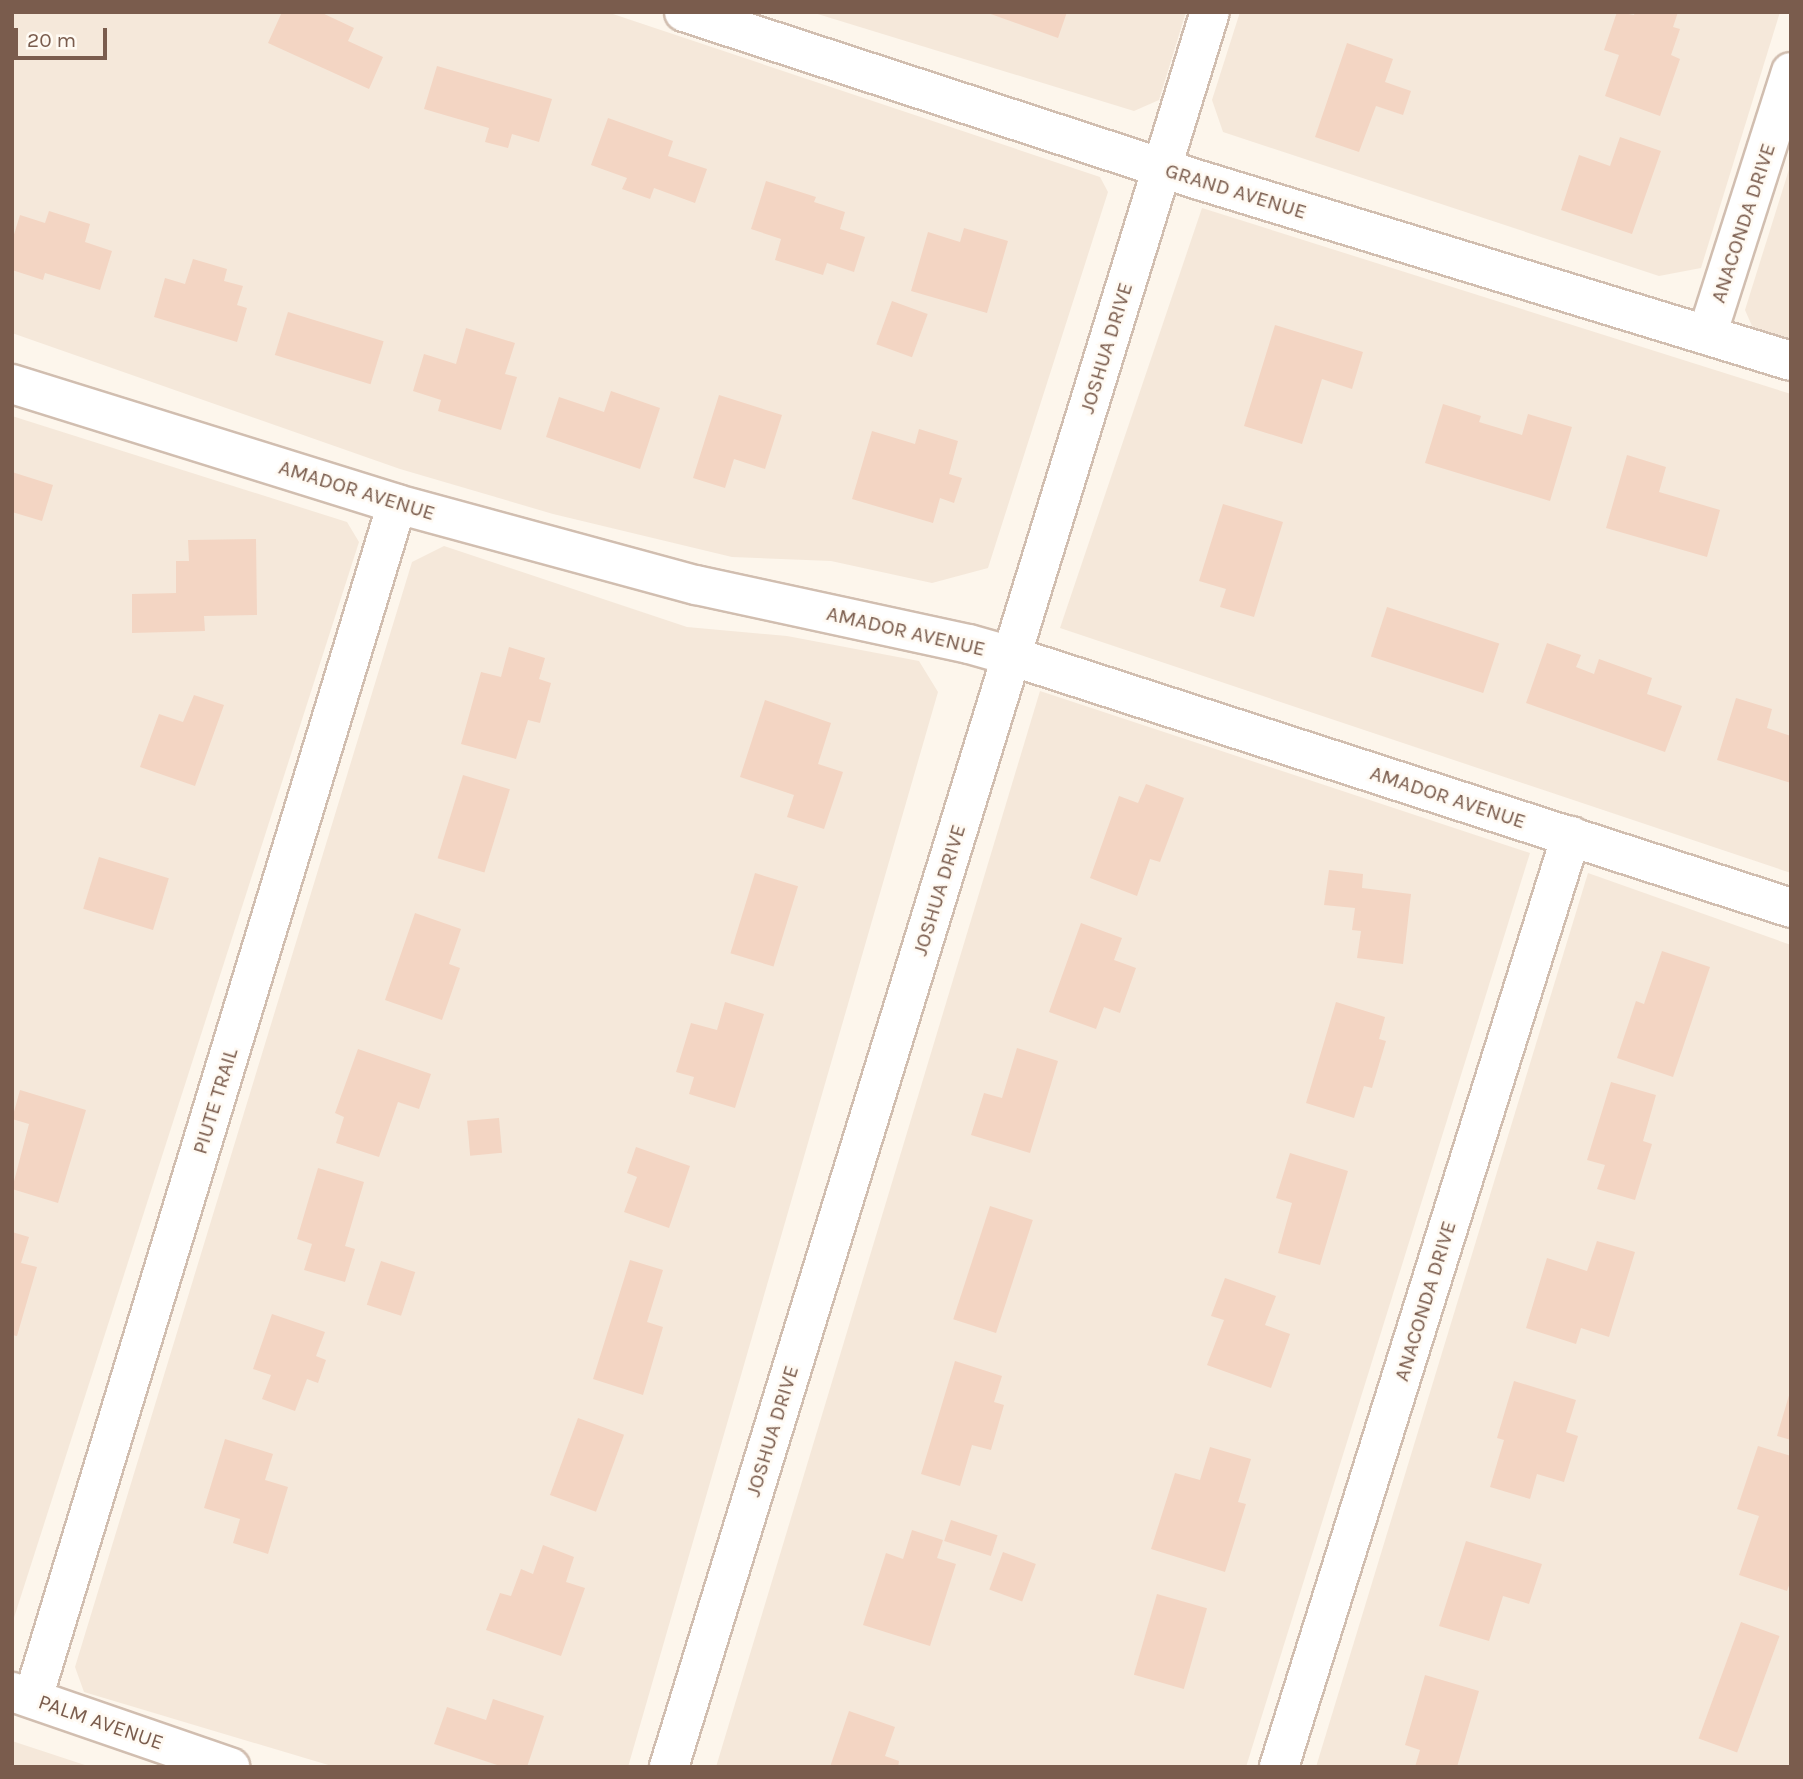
<!DOCTYPE html>
<style>
body{margin:0}
#map{position:relative;width:1803px;height:1779px;overflow:hidden;background:#fdf6ec;font-family:Karla,sans-serif}
div>[style]{position:absolute}
[style*='--x']{left:calc(var(--x)*1px);top:calc(var(--y)*1px);width:calc(var(--w)*1px);rotate:calc(var(--a)*1deg)}
.residential>*{inset:0;background:#f5e8da}
.building>*{inset:0;background:#f3d5c3;transform-origin:0 0}
.roads{filter:drop-shadow(2px 0 #d1beb0) drop-shadow(-2px 0 #d1beb0) drop-shadow(0 2px #d1beb0) drop-shadow(0 -2px #d1beb0)}
.minor>*{height:38px;margin:-19px;padding:0 19px;transform-origin:19px;border-radius:19px;background:#fff}
span{translate:-50% -50%;white-space:nowrap;text-align:center;line-height:1.15;-webkit-text-stroke:5px #fffaf3;paint-order:stroke}
.street-label{font-size:21px;color:#7a5c4d}
.frame{position:absolute;inset:0;border:14px solid #7a5c4d;pointer-events:none}
.scale{position:absolute;left:14px;top:28px;width:93px;height:32px;box-sizing:border-box;border:4px solid #7a5c4d;border-top:0;padding-left:9px;font-size:21px;line-height:24px;white-space:nowrap;color:#7a5c4d;-webkit-text-stroke:5px #fffaf3;paint-order:stroke}
</style>
<div id="map">
<div class="residential">
<i style="clip-path:polygon(12px 12px,607px 12px,1100px 177px,1108px 192px,988px 568px,932px 583px,831px 561px,732px 557px,553px 514px,400px 469px,12px 333px)"></i>
<i style="clip-path:polygon(811px 12px,1186px 12px,1159px 100px,1134px 111px)"></i>
<i style="clip-path:polygon(1240px 12px,1780px 12px,1701px 268px,1659px 276px,1223px 132px,1212px 100px)"></i>
<i style="clip-path:polygon(1791px 163px,1791px 346px,1756px 335px,1745px 310px)"></i>
<i style="clip-path:polygon(1202px 208px,1791px 394px,1791px 873px,1060px 628px)"></i>
<i style="clip-path:polygon(12px 416px,347px 522px,359px 542px,12px 1624px)"></i>
<i style="clip-path:polygon(444px 546px,687px 627px,787px 636px,919px 661px,938px 692px,628px 1767px,335px 1767px,84px 1692px,75px 1667px,412px 562px)"></i>
<i style="clip-path:polygon(1040px 691px,1530px 853px,1246px 1767px,716px 1767px)"></i>
<i style="clip-path:polygon(1588px 873px,1791px 945px,1791px 1767px,1316px 1767px)"></i>
<i style="clip-path:polygon(12px 1741px,91px 1767px,12px 1767px)"></i>
</div>
<div class="building">
<i style="clip-path:polygon(282px 12px,320px 12px,354px 28px,348px 41px,383px 57px,369px 89px,268px 43px)"></i>
<i style="clip-path:polygon(985px 12px,1067px 12px,1058px 38px)"></i>
<i style="clip-path:polygon(1617px 12px,1634px 15px,1635px 12px,1678px 12px,1673px 27px,1680px 29px,1671px 55px,1680px 59px,1660px 116px,1605px 96px,1619px 55px,1604px 50px)"></i>
<i style="clip-path:polygon(1347px 43px,1393px 59px,1385px 82px,1411px 91px,1403px 115px,1376px 106px,1359px 152px,1315px 137px)"></i>
<i style="clip-path:polygon(437px 66px,552px 99px,539px 142px,512px 134px,508px 148px,485px 142px,489px 128px,424px 109px)"></i>
<i style="clip-path:polygon(608px 118px,673px 141px,668px 156px,707px 169px,695px 203px,654px 188px,650px 199px,622px 189px,627px 178px,591px 165px)"></i>
<i style="clip-path:polygon(1620px 137px,1661px 151px,1632px 234px,1561px 210px,1579px 155px,1610px 166px)"></i>
<i style="clip-path:polygon(766px 181px,816px 197px,814px 202px,845px 212px,840px 229px,865px 237px,854px 272px,827px 263px,823px 275px,775px 260px,781px 239px,751px 229px)"></i>
<i style="clip-path:polygon(49px 211px,90px 224px,85px 242px,112px 251px,100px 290px,45px 273px,43px 280px,12px 270px,12px 241px,20px 215px,45px 223px)"></i>
<i style="clip-path:polygon(964px 228px,1008px 241px,987px 313px,911px 291px,928px 232px,960px 242px)"></i>
<i style="clip-path:polygon(193px 259px,227px 269px,224px 281px,243px 286px,237px 305px,247px 308px,237px 342px,154px 317px,165px 278px,185px 284px)"></i>
<i style="left:892px;top:301px;width:38px;height:46px;rotate:20deg"></i>
<i style="left:288px;top:312px;width:100px;height:45px;rotate:17deg"></i>
<i style="clip-path:polygon(1275px 325px,1363px 352px,1352px 389px,1322px 379px,1302px 444px,1244px 426px)"></i>
<i style="clip-path:polygon(466px 328px,515px 343px,505px 374px,517px 377px,501px 430px,438px 411px,441px 400px,413px 391px,424px 354px,456px 364px)"></i>
<i style="clip-path:polygon(611px 391px,660px 408px,640px 469px,546px 437px,559px 397px,604px 412px)"></i>
<i style="clip-path:polygon(719px 395px,782px 415px,765px 469px,734px 459px,725px 488px,693px 478px)"></i>
<i style="clip-path:polygon(1443px 404px,1481px 416px,1479px 422px,1522px 435px,1528px 414px,1572px 427px,1550px 501px,1425px 463px)"></i>
<i style="clip-path:polygon(919px 429px,958px 441px,949px 474px,962px 478px,954px 503px,940px 498px,933px 523px,852px 499px,872px 431px,915px 444px)"></i>
<i style="clip-path:polygon(1627px 455px,1666px 467px,1659px 492px,1720px 510px,1707px 557px,1606px 528px)"></i>
<i style="clip-path:polygon(12px 472px,53px 485px,42px 521px,12px 512px)"></i>
<i style="clip-path:polygon(1223px 504px,1283px 522px,1254px 617px,1220px 607px,1226px 589px,1199px 581px)"></i>
<i style="clip-path:polygon(256px 539px,257px 615px,204px 616px,205px 631px,132px 633px,132px 594px,176px 593px,176px 561px,189px 561px,188px 540px)"></i>
<i style="left:1387px;top:607px;width:118px;height:52px;rotate:18deg"></i>
<i style="clip-path:polygon(1547px 643px,1581px 655px,1576px 667px,1594px 674px,1599px 659px,1652px 678px,1647px 694px,1682px 706px,1665px 752px,1526px 703px)"></i>
<i style="clip-path:polygon(509px 647px,545px 658px,539px 679px,551px 683px,540px 723px,528px 720px,516px 759px,461px 744px,481px 672px,501px 677px)"></i>
<i style="clip-path:polygon(194px 695px,224px 705px,195px 786px,140px 767px,159px 714px,183px 722px)"></i>
<i style="clip-path:polygon(1736px 698px,1772px 709px,1767px 728px,1791px 736px,1791px 783px,1717px 760px)"></i>
<i style="clip-path:polygon(765px 700px,831px 723px,818px 764px,843px 772px,824px 829px,787px 817px,794px 795px,740px 777px)"></i>
<i style="left:463px;top:775px;width:49px;height:87px;rotate:17deg"></i>
<i style="clip-path:polygon(1146px 784px,1184px 798px,1160px 862px,1150px 859px,1137px 896px,1090px 878px,1119px 796px,1138px 803px)"></i>
<i style="left:99px;top:857px;width:73px;height:54px;rotate:17deg"></i>
<i style="clip-path:polygon(1329px 870px,1363px 874px,1362px 888px,1411px 894px,1403px 964px,1357px 958px,1361px 931px,1352px 930px,1355px 908px,1324px 905px)"></i>
<i style="left:755px;top:873px;width:45px;height:84px;rotate:17deg"></i>
<i style="clip-path:polygon(415px 913px,461px 929px,449px 964px,460px 968px,442px 1020px,385px 1000px)"></i>
<i style="clip-path:polygon(1081px 923px,1122px 938px,1114px 960px,1136px 968px,1120px 1013px,1104px 1007px,1096px 1029px,1049px 1012px)"></i>
<i style="clip-path:polygon(1662px 951px,1710px 967px,1673px 1077px,1617px 1058px,1636px 1001px,1644px 1004px)"></i>
<i style="clip-path:polygon(725px 1002px,764px 1014px,735px 1108px,689px 1094px,694px 1077px,676px 1072px,691px 1023px,717px 1030px)"></i>
<i style="clip-path:polygon(1336px 1002px,1385px 1017px,1379px 1039px,1386px 1041px,1372px 1088px,1364px 1086px,1354px 1118px,1306px 1103px)"></i>
<i style="clip-path:polygon(1017px 1048px,1058px 1061px,1030px 1153px,971px 1135px,984px 1093px,1002px 1098px)"></i>
<i style="clip-path:polygon(358px 1049px,431px 1074px,419px 1109px,398px 1102px,379px 1157px,336px 1143px,344px 1117px,335px 1113px)"></i>
<i style="clip-path:polygon(1611px 1082px,1656px 1095px,1643px 1141px,1652px 1144px,1635px 1200px,1597px 1189px,1605px 1165px,1587px 1160px)"></i>
<i style="clip-path:polygon(20px 1090px,86px 1110px,58px 1203px,12px 1189px,29px 1124px,12px 1119px)"></i>
<i style="left:499px;top:1118px;width:35px;height:32px;rotate:85deg"></i>
<i style="clip-path:polygon(636px 1147px,690px 1166px,669px 1228px,624px 1212px,637px 1177px,627px 1173px)"></i>
<i style="clip-path:polygon(1290px 1153px,1348px 1171px,1320px 1265px,1278px 1253px,1292px 1203px,1276px 1198px)"></i>
<i style="clip-path:polygon(318px 1168px,364px 1182px,345px 1246px,355px 1249px,345px 1282px,304px 1270px,312px 1244px,297px 1239px)"></i>
<i style="left:990px;top:1206px;width:45px;height:119px;rotate:18deg"></i>
<i style="clip-path:polygon(12px 1232px,29px 1237px,21px 1263px,37px 1267px,17px 1336px,12px 1335px)"></i>
<i style="clip-path:polygon(1597px 1241px,1635px 1252px,1609px 1337px,1581px 1328px,1576px 1344px,1526px 1328px,1547px 1258px,1587px 1271px)"></i>
<i style="clip-path:polygon(630px 1260px,663px 1270px,647px 1322px,663px 1327px,643px 1395px,593px 1379px)"></i>
<i style="left:381px;top:1261px;width:36px;height:46px;rotate:18deg"></i>
<i style="clip-path:polygon(1225px 1278px,1276px 1296px,1265px 1325px,1290px 1334px,1271px 1388px,1207px 1365px,1224px 1320px,1211px 1316px)"></i>
<i style="clip-path:polygon(272px 1314px,325px 1332px,316px 1356px,326px 1360px,318px 1383px,307px 1379px,295px 1411px,262px 1399px,271px 1375px,253px 1369px)"></i>
<i style="clip-path:polygon(955px 1361px,1002px 1376px,994px 1402px,1004px 1405px,991px 1450px,972px 1445px,960px 1486px,921px 1474px)"></i>
<i style="clip-path:polygon(1514px 1381px,1576px 1400px,1566px 1432px,1578px 1436px,1564px 1482px,1537px 1474px,1530px 1499px,1490px 1487px,1504px 1440px,1497px 1438px)"></i>
<i style="clip-path:polygon(1790px 1392px,1791px 1392px,1791px 1440px,1777px 1436px)"></i>
<i style="left:578px;top:1418px;width:49px;height:82px;rotate:20deg"></i>
<i style="clip-path:polygon(225px 1439px,273px 1454px,265px 1480px,288px 1487px,268px 1554px,233px 1543px,240px 1519px,204px 1508px)"></i>
<i style="clip-path:polygon(1758px 1446px,1791px 1456px,1791px 1580px,1787px 1591px,1739px 1575px,1759px 1516px,1737px 1509px)"></i>
<i style="clip-path:polygon(1210px 1447px,1251px 1459px,1238px 1502px,1246px 1504px,1225px 1572px,1151px 1549px,1175px 1473px,1200px 1480px)"></i>
<i style="left:951px;top:1520px;width:49px;height:22px;rotate:18deg"></i>
<i style="clip-path:polygon(912px 1530px,943px 1540px,937px 1558px,956px 1564px,930px 1646px,863px 1625px,886px 1553px,903px 1559px)"></i>
<i style="clip-path:polygon(1466px 1541px,1542px 1564px,1529px 1604px,1503px 1596px,1489px 1641px,1439px 1626px)"></i>
<i style="clip-path:polygon(543px 1545px,574px 1557px,566px 1582px,585px 1588px,561px 1656px,486px 1630px,500px 1593px,511px 1596px,521px 1569px,533px 1574px)"></i>
<i style="left:1003px;top:1552px;width:35px;height:40px;rotate:20deg"></i>
<i style="left:1157px;top:1594px;width:52px;height:84px;rotate:16deg"></i>
<i style="left:1741px;top:1622px;width:41px;height:124px;rotate:20deg"></i>
<i style="clip-path:polygon(1425px 1675px,1479px 1691px,1457px 1767px,1415px 1767px,1420px 1750px,1405px 1745px)"></i>
<i style="clip-path:polygon(493px 1699px,544px 1716px,527px 1767px,503px 1767px,434px 1744px,447px 1707px,486px 1720px)"></i>
<i style="clip-path:polygon(849px 1711px,895px 1727px,885px 1756px,899px 1761px,898px 1767px,830px 1767px)"></i>
</div>
<div class="roads">
<div class="minor">
<i style="--x:684;--y:12;--w:542;--a:18.07"></i>
<i style="--x:1199;--y:180;--w:619;--a:17"></i>
<i style="--x:1707;--y:335;--w:276;--a:-72.3"></i>
<i style="--x:12;--y:384;--w:403;--a:17.3"></i>
<i style="--x:397;--y:504;--w:310;--a:15.2"></i>
<i style="--x:696;--y:585;--w:279;--a:12.2"></i>
<i style="--x:969;--y:644;--w:44;--a:15.9"></i>
<i style="--x:1011;--y:656;--w:820;--a:17.9"></i>
<i style="--x:12;--y:1692;--w:231;--a:19"></i>
<i style="--x:33;--y:1698;--w:1248;--a:-73.05"></i>
<i style="--x:669;--y:1767;--w:1836;--a:-72.87"></i>
<i style="--x:1279;--y:1767;--w:976;--a:-72.59"></i>
</div>
</div>
<div class="street-label">
<span style="left:1236px;top:191px;rotate:17deg">GRAND AVENUE</span>
<span style="left:1743px;top:223px;rotate:-72deg">ANACONDA DRIVE</span>
<span style="left:1106px;top:348px;rotate:-73deg">JOSHUA DRIVE</span>
<span style="left:357px;top:490px;rotate:17deg">AMADOR AVENUE</span>
<span style="left:906px;top:631px;rotate:13deg">AMADOR AVENUE</span>
<span style="left:1448px;top:797px;rotate:18deg">AMADOR AVENUE</span>
<span style="left:939px;top:890px;rotate:-73deg">JOSHUA DRIVE</span>
<span style="left:215px;top:1101px;rotate:-73deg">PIUTE TRAIL</span>
<span style="left:1425px;top:1301px;rotate:-73deg">ANACONDA DRIVE</span>
<span style="left:772px;top:1431px;rotate:-73deg">JOSHUA DRIVE</span>
<span style="left:101px;top:1722px;rotate:19deg">PALM AVENUE</span>
</div>
<div class="frame"></div>
<div class="scale">20 m</div>
</div>
